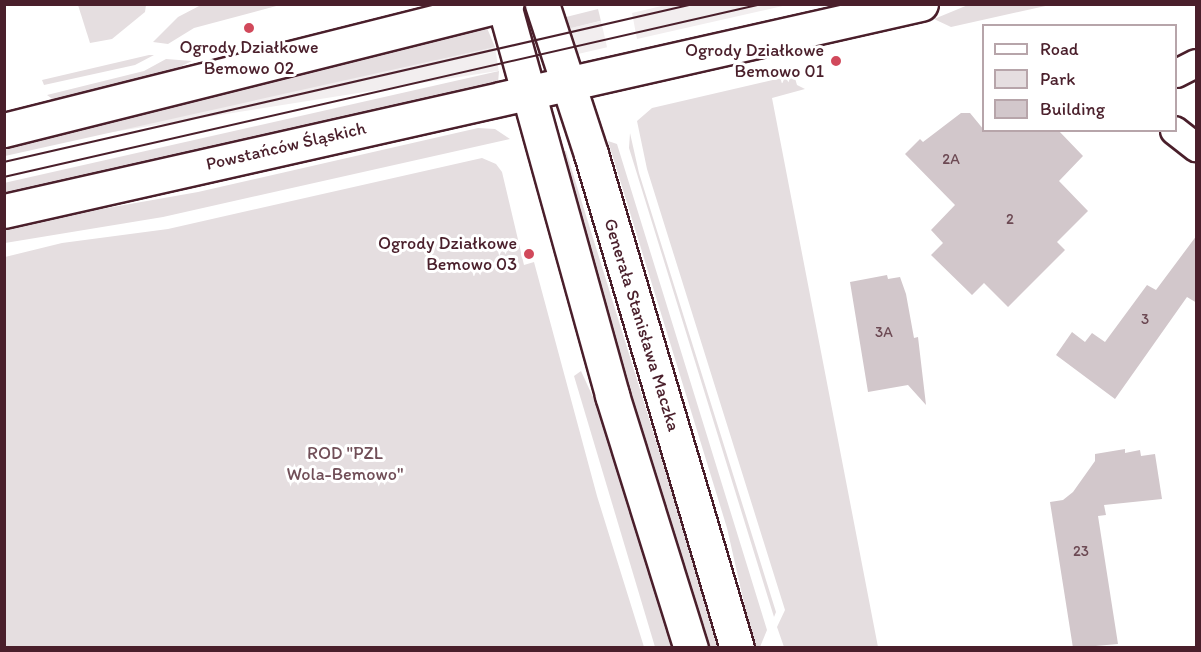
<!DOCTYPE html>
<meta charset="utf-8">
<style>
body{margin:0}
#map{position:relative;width:1201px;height:652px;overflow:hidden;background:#fff;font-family:Itim,sans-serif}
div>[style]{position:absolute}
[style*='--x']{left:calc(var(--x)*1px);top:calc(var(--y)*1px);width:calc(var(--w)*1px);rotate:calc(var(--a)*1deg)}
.built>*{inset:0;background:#f2eeef;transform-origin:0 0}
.green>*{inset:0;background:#e5dee0;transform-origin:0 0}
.building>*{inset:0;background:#d2c7cb}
.roads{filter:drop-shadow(2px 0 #4a1f2b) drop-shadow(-2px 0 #4a1f2b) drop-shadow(0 2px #4a1f2b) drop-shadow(0 -2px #4a1f2b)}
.minor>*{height:27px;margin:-13.5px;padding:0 13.5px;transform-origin:13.5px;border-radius:13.5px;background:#fff}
.major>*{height:33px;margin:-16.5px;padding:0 16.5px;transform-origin:16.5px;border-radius:16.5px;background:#fff}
.tram>*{height:1.5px;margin:-0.75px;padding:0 0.75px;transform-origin:0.75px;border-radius:0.75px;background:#4a1f2b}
.dots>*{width:16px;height:16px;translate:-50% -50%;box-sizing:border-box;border:3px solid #fff;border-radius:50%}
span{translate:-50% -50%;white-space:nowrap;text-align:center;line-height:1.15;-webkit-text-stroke:6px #fff;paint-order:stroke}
.number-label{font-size:15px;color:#6c4953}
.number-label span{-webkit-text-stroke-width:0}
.poi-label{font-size:18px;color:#4a1f2b}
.right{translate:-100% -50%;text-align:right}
.street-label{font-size:18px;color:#4a1f2b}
.park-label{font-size:18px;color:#714f58}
.frame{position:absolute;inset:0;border:6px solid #4a1f2b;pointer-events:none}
.legend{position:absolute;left:982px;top:24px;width:195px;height:108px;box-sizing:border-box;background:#fff;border:2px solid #b7a5aa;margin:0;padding:8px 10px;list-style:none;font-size:18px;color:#4a1f2b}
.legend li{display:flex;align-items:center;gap:12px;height:30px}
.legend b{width:30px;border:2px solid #b7a5aa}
</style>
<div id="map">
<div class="built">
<i style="clip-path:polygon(670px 4px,787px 4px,787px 5px,637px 39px,632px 13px)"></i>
<i style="left:601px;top:21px;width:27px;height:42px;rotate:77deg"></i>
<i style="left:495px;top:47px;width:24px;height:503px;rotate:81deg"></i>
</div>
<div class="green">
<i style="clip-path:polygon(78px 5px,78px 4px,146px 5px,145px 12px,112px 39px,90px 43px)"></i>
<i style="clip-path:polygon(201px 5px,201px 4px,280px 5px,194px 28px,168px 44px,153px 42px,178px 17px)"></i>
<i style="clip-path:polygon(968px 5px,968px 4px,1050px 5px,951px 27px,934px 19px)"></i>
<i style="left:598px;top:9px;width:12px;height:37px;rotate:76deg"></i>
<i style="clip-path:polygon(469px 28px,487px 28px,495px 47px,5px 156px,4px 146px)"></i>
<i style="clip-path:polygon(149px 55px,154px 55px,135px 65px,44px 85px,42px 80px)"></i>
<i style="clip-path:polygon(166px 59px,192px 61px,153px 80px,55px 101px,47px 95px,144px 71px)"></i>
<i style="clip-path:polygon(499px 71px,498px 83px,5px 197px,4px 183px)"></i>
<i style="clip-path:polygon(794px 75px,797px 85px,805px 89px,772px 98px,878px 647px,784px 647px,777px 627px,785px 610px,647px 169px,637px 121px,652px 108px)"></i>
<i style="clip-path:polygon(478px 128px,495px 129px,510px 139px,163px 217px,5px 243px,5px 226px,198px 192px)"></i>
<i style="clip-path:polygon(630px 133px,639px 173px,776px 612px,774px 617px,629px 148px)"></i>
<i style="clip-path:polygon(608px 141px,617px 144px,767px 630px,760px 647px,754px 647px,727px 528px)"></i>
<i style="clip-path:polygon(566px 151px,720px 647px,706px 647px,611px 336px,560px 153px)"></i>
<i style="clip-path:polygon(482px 158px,496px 164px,502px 172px,524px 265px,534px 262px,597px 496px,644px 647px,5px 647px,5px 257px,62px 243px,168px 229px)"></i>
<i style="clip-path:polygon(581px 371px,604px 421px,674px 647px,655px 647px,574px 376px)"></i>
</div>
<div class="building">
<i style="clip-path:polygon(961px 113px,970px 113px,984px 130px,1058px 130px,1083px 156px,1059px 181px,1088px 211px,1057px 242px,1065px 250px,1008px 307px,984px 283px,972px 295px,931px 255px,943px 243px,931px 230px,955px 205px,905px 154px,920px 139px,923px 142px)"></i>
<i style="clip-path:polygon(1197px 235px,1197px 303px,1187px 297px,1115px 399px,1056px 355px,1072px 332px,1085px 342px,1092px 333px,1105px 342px,1147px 285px,1156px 290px)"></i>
<i style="clip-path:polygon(887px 275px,888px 279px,900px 277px,906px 294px,914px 338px,918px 337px,926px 405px,908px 385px,868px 392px,850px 282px)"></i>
<i style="clip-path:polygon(1125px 449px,1125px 453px,1140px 450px,1141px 456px,1155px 454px,1162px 499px,1104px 505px,1106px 515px,1098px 516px,1118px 644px,1073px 648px,1050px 502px,1063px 500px,1073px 492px,1095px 461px,1095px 454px)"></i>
</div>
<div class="roads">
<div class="minor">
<i style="--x:1176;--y:73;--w:22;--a:-27"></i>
<i style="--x:1174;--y:130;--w:28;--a:38"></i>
</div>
<div class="major">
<i style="--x:542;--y:4;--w:158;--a:71.9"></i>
<i style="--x:591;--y:154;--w:515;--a:73.54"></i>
<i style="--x:504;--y:5;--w:405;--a:74.5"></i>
<i style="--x:612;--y:395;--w:265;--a:72.7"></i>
<i style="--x:4;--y:130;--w:518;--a:-14.09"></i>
<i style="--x:4;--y:211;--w:940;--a:-12.72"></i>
</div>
</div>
<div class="tram">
<i style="--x:4;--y:162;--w:708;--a:-12.9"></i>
<i style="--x:4;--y:177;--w:777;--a:-12.86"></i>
</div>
<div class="dots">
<i style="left:249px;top:28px;background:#d1495b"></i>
<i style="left:836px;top:61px;background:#d1495b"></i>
<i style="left:529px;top:254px;background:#d1495b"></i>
</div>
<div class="number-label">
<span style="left:951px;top:160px">2A</span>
<span style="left:1010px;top:220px">2</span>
<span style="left:1145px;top:320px">3</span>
<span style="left:884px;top:333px">3A</span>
<span style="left:1081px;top:552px">23</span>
</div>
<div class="poi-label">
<span style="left:249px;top:58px">Ogrody Działkowe<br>Bemowo 02</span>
<span class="right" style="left:824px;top:61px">Ogrody Działkowe<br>Bemowo 01</span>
<span class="right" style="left:517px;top:254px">Ogrody Działkowe<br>Bemowo 03</span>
</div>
<div class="street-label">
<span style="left:286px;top:146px;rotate:-13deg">Powstańców Śląskich</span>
<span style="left:642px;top:325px;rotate:73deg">Generała Stanisława Maczka</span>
</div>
<div class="park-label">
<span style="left:345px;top:464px">ROD "PZL<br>Wola-Bemowo"</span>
</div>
<div class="frame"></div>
<ul class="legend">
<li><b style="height:8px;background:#fff"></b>Road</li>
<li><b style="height:16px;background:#e5dee0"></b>Park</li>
<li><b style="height:16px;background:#d2c7cb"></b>Building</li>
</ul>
</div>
